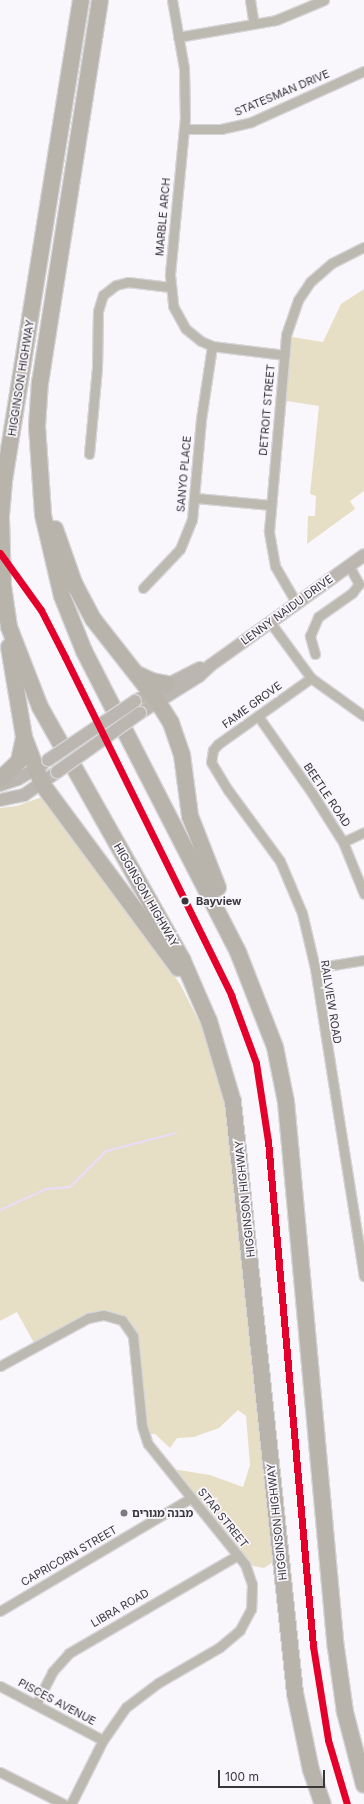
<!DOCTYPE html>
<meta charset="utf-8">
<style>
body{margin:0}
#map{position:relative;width:364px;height:1804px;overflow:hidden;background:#f9f7fc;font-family:Inter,"Noto Sans Hebrew",sans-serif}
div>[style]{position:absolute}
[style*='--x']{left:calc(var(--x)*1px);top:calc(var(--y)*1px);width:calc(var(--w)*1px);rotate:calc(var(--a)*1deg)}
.green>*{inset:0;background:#e7dec6}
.stream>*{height:2px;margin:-1px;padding:0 1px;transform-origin:1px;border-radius:1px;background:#eaddfc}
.roads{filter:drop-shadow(1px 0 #d6d5d8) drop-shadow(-1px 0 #d6d5d8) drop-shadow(0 1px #d6d5d8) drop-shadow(0 -1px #d6d5d8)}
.street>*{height:9px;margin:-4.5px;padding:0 4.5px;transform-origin:4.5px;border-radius:4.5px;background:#bcb9b0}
.secondary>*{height:12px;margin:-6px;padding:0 6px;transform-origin:6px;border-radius:6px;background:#bbb7b0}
.highway>*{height:16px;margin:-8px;padding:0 8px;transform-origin:8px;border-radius:8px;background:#b8b4ab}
.bridges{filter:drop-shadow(1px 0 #d6d5d8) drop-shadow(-1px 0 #d6d5d8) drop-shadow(0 1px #d6d5d8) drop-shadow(0 -1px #d6d5d8)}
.secondary-bridge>*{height:12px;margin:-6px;padding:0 6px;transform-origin:6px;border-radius:6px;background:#bbb7b0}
.rail-1>*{height:7px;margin:-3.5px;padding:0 3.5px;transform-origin:3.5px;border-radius:3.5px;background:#e4002b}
.dots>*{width:11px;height:11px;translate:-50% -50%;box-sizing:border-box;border:2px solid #f9f6fd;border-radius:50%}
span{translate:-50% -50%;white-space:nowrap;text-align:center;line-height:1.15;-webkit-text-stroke:3.5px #f9f6fd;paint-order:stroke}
.street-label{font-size:11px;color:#38373a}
.stop-label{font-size:11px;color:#38373a;font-weight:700}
.left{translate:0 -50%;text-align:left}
.poi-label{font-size:11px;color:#38373a;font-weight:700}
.scale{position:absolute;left:218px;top:1770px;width:107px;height:18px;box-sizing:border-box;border:2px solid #38373a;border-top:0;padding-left:5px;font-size:12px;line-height:14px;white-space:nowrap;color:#38373a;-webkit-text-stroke:3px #f9f6fd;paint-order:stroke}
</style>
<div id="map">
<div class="green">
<i style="clip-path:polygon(364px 289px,364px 491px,350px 501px,355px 509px,307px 544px,308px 516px,315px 516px,316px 496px,310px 494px,319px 406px,280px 400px,286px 336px,323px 342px,341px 304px)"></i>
<i style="clip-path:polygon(39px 798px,46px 798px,180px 984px,206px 1035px,225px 1092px,260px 1407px,273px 1562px,264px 1568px,253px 1566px,172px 1469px,210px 1475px,243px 1487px,250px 1465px,246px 1416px,238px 1410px,219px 1428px,194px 1437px,177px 1438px,170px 1448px,155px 1434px,149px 1434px,137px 1336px,126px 1318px,109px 1311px,91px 1312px,34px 1343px,17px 1312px,0 1321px,0 808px,17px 806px)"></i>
</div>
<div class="stream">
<i style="--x:0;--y:1210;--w:51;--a:-24.5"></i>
<i style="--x:46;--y:1189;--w:24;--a:-5"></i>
<i style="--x:70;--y:1187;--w:51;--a:-45"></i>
<i style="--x:106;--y:1151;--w:72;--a:-14.4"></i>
</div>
<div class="roads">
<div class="street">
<i style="--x:172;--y:0;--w:69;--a:80"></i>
<i style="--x:184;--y:68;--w:50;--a:88.9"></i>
<i style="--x:185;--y:118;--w:158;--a:95.5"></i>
<i style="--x:170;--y:275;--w:31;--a:84"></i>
<i style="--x:173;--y:306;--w:26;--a:61"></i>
<i style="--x:186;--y:329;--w:19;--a:39"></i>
<i style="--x:201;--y:341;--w:12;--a:24"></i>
<i style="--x:212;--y:346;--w:73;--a:7.1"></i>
<i style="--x:250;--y:0;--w:24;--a:81"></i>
<i style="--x:178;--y:37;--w:99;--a:-9.8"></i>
<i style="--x:276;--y:20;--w:52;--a:-22.6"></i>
<i style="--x:184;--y:129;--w:37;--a:0"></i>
<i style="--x:221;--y:129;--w:31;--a:-13"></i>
<i style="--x:251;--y:122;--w:124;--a:-24.3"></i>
<i style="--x:89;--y:454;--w:86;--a:-84.7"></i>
<i style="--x:97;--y:368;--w:57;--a:-89"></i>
<i style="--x:98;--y:311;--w:17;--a:-73"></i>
<i style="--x:103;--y:295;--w:16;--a:-38"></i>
<i style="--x:116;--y:285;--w:12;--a:-14"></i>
<i style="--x:128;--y:282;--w:42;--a:6.8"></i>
<i style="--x:196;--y:498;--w:75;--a:5.3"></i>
<i style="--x:143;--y:588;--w:54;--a:-46.5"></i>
<i style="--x:180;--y:549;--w:31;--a:-68"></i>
<i style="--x:192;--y:520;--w:101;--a:-84.9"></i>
<i style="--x:201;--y:419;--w:74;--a:-81.4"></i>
<i style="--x:297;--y:604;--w:44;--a:-120.1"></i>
<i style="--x:275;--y:566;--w:36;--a:-100"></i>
<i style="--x:269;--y:531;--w:197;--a:-85"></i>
<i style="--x:286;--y:335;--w:37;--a:-71"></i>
<i style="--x:298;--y:300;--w:22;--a:-56"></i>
<i style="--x:310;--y:282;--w:29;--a:-41"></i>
<i style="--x:332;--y:263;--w:36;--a:-27"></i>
<i style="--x:270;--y:622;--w:69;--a:53.8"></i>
<i style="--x:311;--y:678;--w:65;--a:35.6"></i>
<i style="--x:315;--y:654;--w:19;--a:-106"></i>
<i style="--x:310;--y:636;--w:21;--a:-67"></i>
<i style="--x:318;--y:617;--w:42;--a:-35.2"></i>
<i style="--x:352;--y:593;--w:11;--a:-52"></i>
<i style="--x:359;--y:584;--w:21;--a:-119"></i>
<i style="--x:311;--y:678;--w:114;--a:144.6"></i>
<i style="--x:218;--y:744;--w:8;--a:130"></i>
<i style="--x:213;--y:750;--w:12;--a:99"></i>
<i style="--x:211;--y:762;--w:33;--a:59"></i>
<i style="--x:228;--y:790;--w:88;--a:53.8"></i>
<i style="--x:280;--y:861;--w:56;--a:67.1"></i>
<i style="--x:302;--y:913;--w:57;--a:76.7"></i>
<i style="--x:315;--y:968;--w:312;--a:81"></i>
<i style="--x:258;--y:716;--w:94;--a:55"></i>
<i style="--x:312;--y:793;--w:58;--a:57.7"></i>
<i style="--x:343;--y:842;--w:56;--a:68"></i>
<i style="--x:343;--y:842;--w:23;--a:-25"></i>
<i style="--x:315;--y:968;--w:50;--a:-9.3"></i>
<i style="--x:0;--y:1366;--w:100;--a:-28.6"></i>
<i style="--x:88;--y:1318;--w:16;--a:-11"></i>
<i style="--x:104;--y:1315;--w:19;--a:16"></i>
<i style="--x:122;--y:1320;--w:19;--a:55"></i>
<i style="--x:133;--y:1336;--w:90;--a:84.3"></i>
<i style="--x:142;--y:1426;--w:19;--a:72"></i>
<i style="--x:148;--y:1444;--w:154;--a:51.1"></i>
<i style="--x:245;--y:1564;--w:21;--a:71"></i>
<i style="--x:252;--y:1584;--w:25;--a:92"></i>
<i style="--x:251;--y:1609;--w:24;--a:118"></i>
<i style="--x:240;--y:1630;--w:26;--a:140"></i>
<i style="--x:220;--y:1647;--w:72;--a:149.9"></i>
<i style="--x:158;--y:1683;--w:40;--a:143"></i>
<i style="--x:126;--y:1707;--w:40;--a:124.9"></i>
<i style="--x:103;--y:1740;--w:72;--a:116.6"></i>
<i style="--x:0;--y:1611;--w:222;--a:-30.6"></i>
<i style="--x:0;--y:1686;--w:116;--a:27.7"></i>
<i style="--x:36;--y:1704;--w:36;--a:-63"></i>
<i style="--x:52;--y:1672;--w:25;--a:-48"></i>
<i style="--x:69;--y:1653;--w:195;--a:-30.1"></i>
<i style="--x:0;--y:1772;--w:72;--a:26.6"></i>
</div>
<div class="secondary">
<i style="--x:135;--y:701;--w:73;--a:-26.9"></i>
<i style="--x:140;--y:713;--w:70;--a:-32.1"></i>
<i style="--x:199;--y:676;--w:16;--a:-43"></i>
<i style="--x:211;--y:665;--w:188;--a:-35.7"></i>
<i style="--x:0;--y:785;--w:19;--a:-18"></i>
<i style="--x:18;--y:779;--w:29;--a:-31"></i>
<i style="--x:0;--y:800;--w:25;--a:-12"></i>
<i style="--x:24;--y:795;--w:40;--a:-34.9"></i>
</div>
<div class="highway">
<i style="--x:81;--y:0;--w:487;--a:99.1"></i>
<i style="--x:4;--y:481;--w:38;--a:95"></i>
<i style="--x:1;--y:519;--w:67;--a:88.3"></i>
<i style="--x:3;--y:586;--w:41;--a:81.7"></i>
<i style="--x:9;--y:627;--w:86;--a:68.8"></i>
<i style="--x:40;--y:707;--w:289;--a:60.6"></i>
<i style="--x:182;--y:959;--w:68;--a:66.5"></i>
<i style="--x:209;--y:1021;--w:84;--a:73.5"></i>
<i style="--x:233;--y:1102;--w:594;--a:84.01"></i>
<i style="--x:295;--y:1693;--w:79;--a:78.3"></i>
<i style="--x:311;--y:1770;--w:36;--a:71"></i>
<i style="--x:100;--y:0;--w:386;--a:98.9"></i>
<i style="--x:40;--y:381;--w:45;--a:93.8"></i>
<i style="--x:37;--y:426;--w:89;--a:86.1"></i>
<i style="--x:43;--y:515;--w:83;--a:76.8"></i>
<i style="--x:62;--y:596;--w:59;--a:68.2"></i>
<i style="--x:84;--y:651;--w:338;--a:62.9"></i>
<i style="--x:238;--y:952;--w:102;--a:68.7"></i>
<i style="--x:275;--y:1047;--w:56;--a:78.7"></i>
<i style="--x:286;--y:1102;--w:54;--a:84.7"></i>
<i style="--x:291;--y:1156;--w:494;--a:84.8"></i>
<i style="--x:336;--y:1648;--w:65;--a:82"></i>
<i style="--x:345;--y:1712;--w:75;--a:75.4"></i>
<i style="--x:55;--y:529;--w:57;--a:70.6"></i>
<i style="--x:74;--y:583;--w:41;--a:62.2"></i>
<i style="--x:93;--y:619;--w:105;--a:51.9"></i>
<i style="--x:158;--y:702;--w:25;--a:58"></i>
<i style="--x:171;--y:723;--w:34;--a:71"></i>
<i style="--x:182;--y:755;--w:62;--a:82.5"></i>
<i style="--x:190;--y:816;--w:77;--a:68.7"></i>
<i style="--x:9;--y:647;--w:91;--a:80.5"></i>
<i style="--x:24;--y:737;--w:50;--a:69"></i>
<i style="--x:42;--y:784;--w:229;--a:53.5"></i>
<i style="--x:137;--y:674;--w:17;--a:25"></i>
<i style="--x:152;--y:681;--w:16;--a:11"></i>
<i style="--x:0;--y:779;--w:26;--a:-43"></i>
<i style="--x:19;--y:761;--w:24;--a:-78"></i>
</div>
</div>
<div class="bridges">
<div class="secondary-bridge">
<i style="--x:48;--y:760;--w:105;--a:-34.1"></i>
<i style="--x:57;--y:772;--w:102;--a:-35.4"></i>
</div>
</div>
<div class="rail-1">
<i style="--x:0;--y:553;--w:70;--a:54.3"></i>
<i style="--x:41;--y:610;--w:53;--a:62.9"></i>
<i style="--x:65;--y:657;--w:377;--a:63.8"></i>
<i style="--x:231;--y:995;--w:72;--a:69.8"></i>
<i style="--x:256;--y:1063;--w:79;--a:81.3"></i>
<i style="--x:268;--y:1141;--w:507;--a:84.91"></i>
<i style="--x:313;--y:1646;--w:95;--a:80.9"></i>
<i style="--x:328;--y:1740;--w:67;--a:73.5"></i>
</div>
<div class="dots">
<i style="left:185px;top:901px;background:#38373a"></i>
<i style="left:124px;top:1513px;background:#7c7a7e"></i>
</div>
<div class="street-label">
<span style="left:282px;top:93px;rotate:-23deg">STATESMAN DRIVE</span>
<span style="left:163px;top:217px;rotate:-85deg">MARBLE ARCH</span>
<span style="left:21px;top:378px;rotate:-81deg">HIGGINSON HIGHWAY</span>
<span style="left:267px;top:410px;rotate:-85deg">DETROIT STREET</span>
<span style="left:184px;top:474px;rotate:-85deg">SANYO PLACE</span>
<span style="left:287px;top:610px;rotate:-36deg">LENNY NAIDU DRIVE</span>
<span style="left:252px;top:705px;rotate:-36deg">FAME GROVE</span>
<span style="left:327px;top:795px;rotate:56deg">BEETLE ROAD</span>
<span style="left:146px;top:895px;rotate:60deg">HIGGINSON HIGHWAY</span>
<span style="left:331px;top:1002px;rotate:81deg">RAILVIEW ROAD</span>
<span style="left:245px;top:1199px;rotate:-96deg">HIGGINSON HIGHWAY</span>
<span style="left:223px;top:1518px;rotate:51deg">STAR STREET</span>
<span style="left:277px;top:1522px;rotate:-96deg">HIGGINSON HIGHWAY</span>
<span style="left:69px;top:1556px;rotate:-30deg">CAPRICORN STREET</span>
<span style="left:120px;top:1608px;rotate:-30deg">LIBRA ROAD</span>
<span style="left:57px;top:1702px;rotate:28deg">PISCES AVENUE</span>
</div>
<div class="stop-label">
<span class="left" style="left:196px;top:901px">Bayview</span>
</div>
<div class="poi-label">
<span class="left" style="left:132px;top:1513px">מבנה מגורים</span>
</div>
<div class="scale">100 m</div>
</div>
